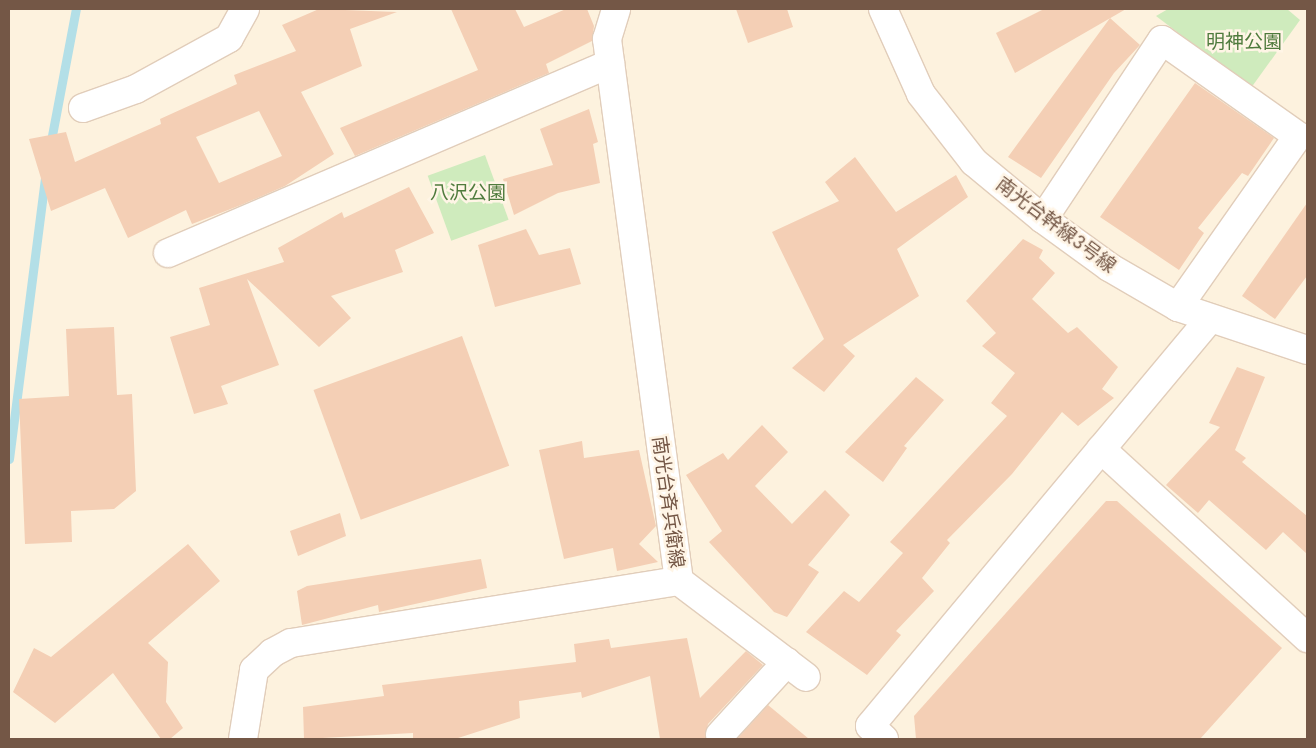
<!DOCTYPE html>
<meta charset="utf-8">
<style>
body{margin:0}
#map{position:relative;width:1316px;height:748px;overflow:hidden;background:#fdf2de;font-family:Jost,"Noto Sans JP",sans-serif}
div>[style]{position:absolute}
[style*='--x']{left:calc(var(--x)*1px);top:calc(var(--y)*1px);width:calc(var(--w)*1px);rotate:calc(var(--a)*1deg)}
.green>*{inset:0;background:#cfebbd;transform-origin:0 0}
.stream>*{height:9px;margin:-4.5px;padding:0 4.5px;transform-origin:4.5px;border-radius:4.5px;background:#b3dfe7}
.building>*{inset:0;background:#f4cfb5;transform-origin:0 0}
.roads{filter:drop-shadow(1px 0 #e1cdba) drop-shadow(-1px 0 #e1cdba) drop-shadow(0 1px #e1cdba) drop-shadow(0 -1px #e1cdba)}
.minor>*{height:28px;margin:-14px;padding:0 14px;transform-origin:14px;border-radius:14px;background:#fff}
span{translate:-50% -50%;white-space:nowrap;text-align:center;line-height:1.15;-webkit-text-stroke:5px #fff5e6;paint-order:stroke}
.park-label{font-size:19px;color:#4f7b3d}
.street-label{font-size:19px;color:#745746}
.frame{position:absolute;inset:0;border:10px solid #745746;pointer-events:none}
</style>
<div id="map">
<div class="green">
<i style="clip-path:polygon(1168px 9px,1287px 9px,1300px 20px,1251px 88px,1156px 16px)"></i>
<i style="left:485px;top:155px;width:69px;height:61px;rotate:70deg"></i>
</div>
<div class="stream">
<i style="--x:50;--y:146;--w:139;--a:-79.3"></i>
<i style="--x:9;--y:459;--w:283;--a:-82.7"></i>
</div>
<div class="building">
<i style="clip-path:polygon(evenodd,319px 9px,397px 12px,350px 29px,362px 66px,301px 92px,334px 154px,285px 186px,241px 205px,192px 224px,186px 210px,128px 238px,105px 188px,51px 211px,29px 139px,66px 132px,75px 162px,161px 124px,160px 119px,237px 84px,234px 75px,296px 51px,282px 25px,319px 9px,259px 111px,282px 156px,219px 183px,196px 137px,259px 111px)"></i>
<i style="clip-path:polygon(451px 9px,515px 9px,524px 27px,566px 9px,587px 9px,594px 26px,592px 41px,546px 64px,549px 73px,355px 156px,340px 128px,478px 70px)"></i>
<i style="clip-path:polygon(736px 9px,787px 9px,793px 27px,748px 43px)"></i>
<i style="clip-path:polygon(1044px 9px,1126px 9px,1015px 73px,996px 33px)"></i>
<i style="clip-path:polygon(1110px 18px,1140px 45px,1114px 73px,1041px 178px,1008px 157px)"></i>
<i style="clip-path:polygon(1195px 83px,1274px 138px,1248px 176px,1242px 173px,1198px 228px,1204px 233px,1179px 270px,1100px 217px)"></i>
<i style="clip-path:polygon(589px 109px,598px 142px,593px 144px,600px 183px,558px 193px,514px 215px,503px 179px,553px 165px,540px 129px)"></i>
<i style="clip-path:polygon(855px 157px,896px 212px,956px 175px,968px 197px,897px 249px,919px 296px,843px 345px,855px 356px,824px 392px,792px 368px,824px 339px,772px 232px,839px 201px,825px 182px)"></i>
<i style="clip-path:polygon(409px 187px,434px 233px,395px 250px,403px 272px,331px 296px,351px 318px,319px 347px,247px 279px,279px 365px,221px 386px,228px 404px,194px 414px,170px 337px,210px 325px,199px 288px,284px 262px,278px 248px,342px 212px,344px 218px)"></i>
<i style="clip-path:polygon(1307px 203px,1307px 276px,1275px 319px,1242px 296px)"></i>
<i style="clip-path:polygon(526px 229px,539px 255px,570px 248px,581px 284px,495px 307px,478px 245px)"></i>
<i style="clip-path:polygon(1023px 239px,1043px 250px,1039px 258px,1055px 273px,1032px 299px,1068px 333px,1077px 327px,1118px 367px,1102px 389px,1114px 398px,1078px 426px,1062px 412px,1012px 474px,947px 540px,950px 543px,922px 578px,934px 591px,896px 631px,901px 635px,867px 675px,806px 632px,844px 591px,859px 602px,903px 553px,890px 542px,1007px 416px,991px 403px,1015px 373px,982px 346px,996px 333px,966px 301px)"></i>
<i style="clip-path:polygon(114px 327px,117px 395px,132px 394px,136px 491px,114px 509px,71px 511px,72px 542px,25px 544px,19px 399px,69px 396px,66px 329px)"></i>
<i style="left:462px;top:336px;width:138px;height:158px;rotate:70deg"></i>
<i style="clip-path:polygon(1237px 367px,1265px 377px,1235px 450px,1246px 458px,1242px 462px,1307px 516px,1307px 554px,1283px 532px,1266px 550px,1209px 500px,1198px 513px,1166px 485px,1220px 427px,1209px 423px)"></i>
<i style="clip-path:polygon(916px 377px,944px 400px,904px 446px,907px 448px,883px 482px,845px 452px)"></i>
<i style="clip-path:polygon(762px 425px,788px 452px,755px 486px,792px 524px,825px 490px,850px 515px,808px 565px,819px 572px,787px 617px,774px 612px,709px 542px,722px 531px,686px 475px,723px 453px,728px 460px)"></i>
<i style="clip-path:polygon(582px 441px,584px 458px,639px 450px,656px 526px,639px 544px,658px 562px,617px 571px,613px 548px,564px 559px,539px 450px)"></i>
<i style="clip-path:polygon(1106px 501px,1117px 501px,1282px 648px,1200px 739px,916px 739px,914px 716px)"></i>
<i style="clip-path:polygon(340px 513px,346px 536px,298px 556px,290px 531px)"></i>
<i style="clip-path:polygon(188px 544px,220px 581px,148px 643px,168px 662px,166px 702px,183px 728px,170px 739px,161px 739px,113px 673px,55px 723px,13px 692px,34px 648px,51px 657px)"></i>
<i style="clip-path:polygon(481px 559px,487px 588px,379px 612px,378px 605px,302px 625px,297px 591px,307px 586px)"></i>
<i style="clip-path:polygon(687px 638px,700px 698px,746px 651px,763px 665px,708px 724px,705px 739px,660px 739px,650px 676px,582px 698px,581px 692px,519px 701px,520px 718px,455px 739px,413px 739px,413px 733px,304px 739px,303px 707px,384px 696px,382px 685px,576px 662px,574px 644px,609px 639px,611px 648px)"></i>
<i style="clip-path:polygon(768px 705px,809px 739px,737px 739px)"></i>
</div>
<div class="roads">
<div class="minor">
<i style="--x:883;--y:9;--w:93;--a:65.9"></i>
<i style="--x:921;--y:94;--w:86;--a:52.1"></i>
<i style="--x:974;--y:162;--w:89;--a:39.6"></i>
<i style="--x:1043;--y:219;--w:82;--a:36"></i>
<i style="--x:1109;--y:267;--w:80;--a:30.1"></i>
<i style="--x:1178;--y:307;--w:136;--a:18.4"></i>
<i style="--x:83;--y:108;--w:56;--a:-19.7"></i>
<i style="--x:136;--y:89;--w:106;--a:-28.7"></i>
<i style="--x:229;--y:38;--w:33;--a:-61"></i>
<i style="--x:1043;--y:219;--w:215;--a:-56.4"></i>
<i style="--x:1162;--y:40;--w:166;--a:35.2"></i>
<i style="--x:1298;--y:136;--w:209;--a:125.1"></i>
<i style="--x:168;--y:253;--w:481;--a:-23.2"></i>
<i style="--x:1101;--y:449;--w:280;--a:42.5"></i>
<i style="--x:679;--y:581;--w:159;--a:37.1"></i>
<i style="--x:720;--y:735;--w:99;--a:-47.5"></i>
<i style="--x:243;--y:739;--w:70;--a:-80.9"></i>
<i style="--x:254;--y:670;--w:25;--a:-43"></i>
<i style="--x:272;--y:653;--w:21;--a:-28"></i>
<i style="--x:291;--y:643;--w:393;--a:-9.1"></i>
<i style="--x:679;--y:581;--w:547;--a:-97.57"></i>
<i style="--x:607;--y:39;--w:31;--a:-73"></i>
<i style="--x:884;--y:739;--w:19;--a:-137"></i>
<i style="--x:870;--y:726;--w:528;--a:-50.15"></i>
</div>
</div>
<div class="park-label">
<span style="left:1244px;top:42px">明神公園</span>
<span style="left:468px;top:193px">八沢公園</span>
</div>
<div class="street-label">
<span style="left:1056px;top:225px;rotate:37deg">南光台幹線３号線</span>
<span style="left:668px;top:502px;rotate:82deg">南光台斉兵衛線</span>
</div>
<div class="frame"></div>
</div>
